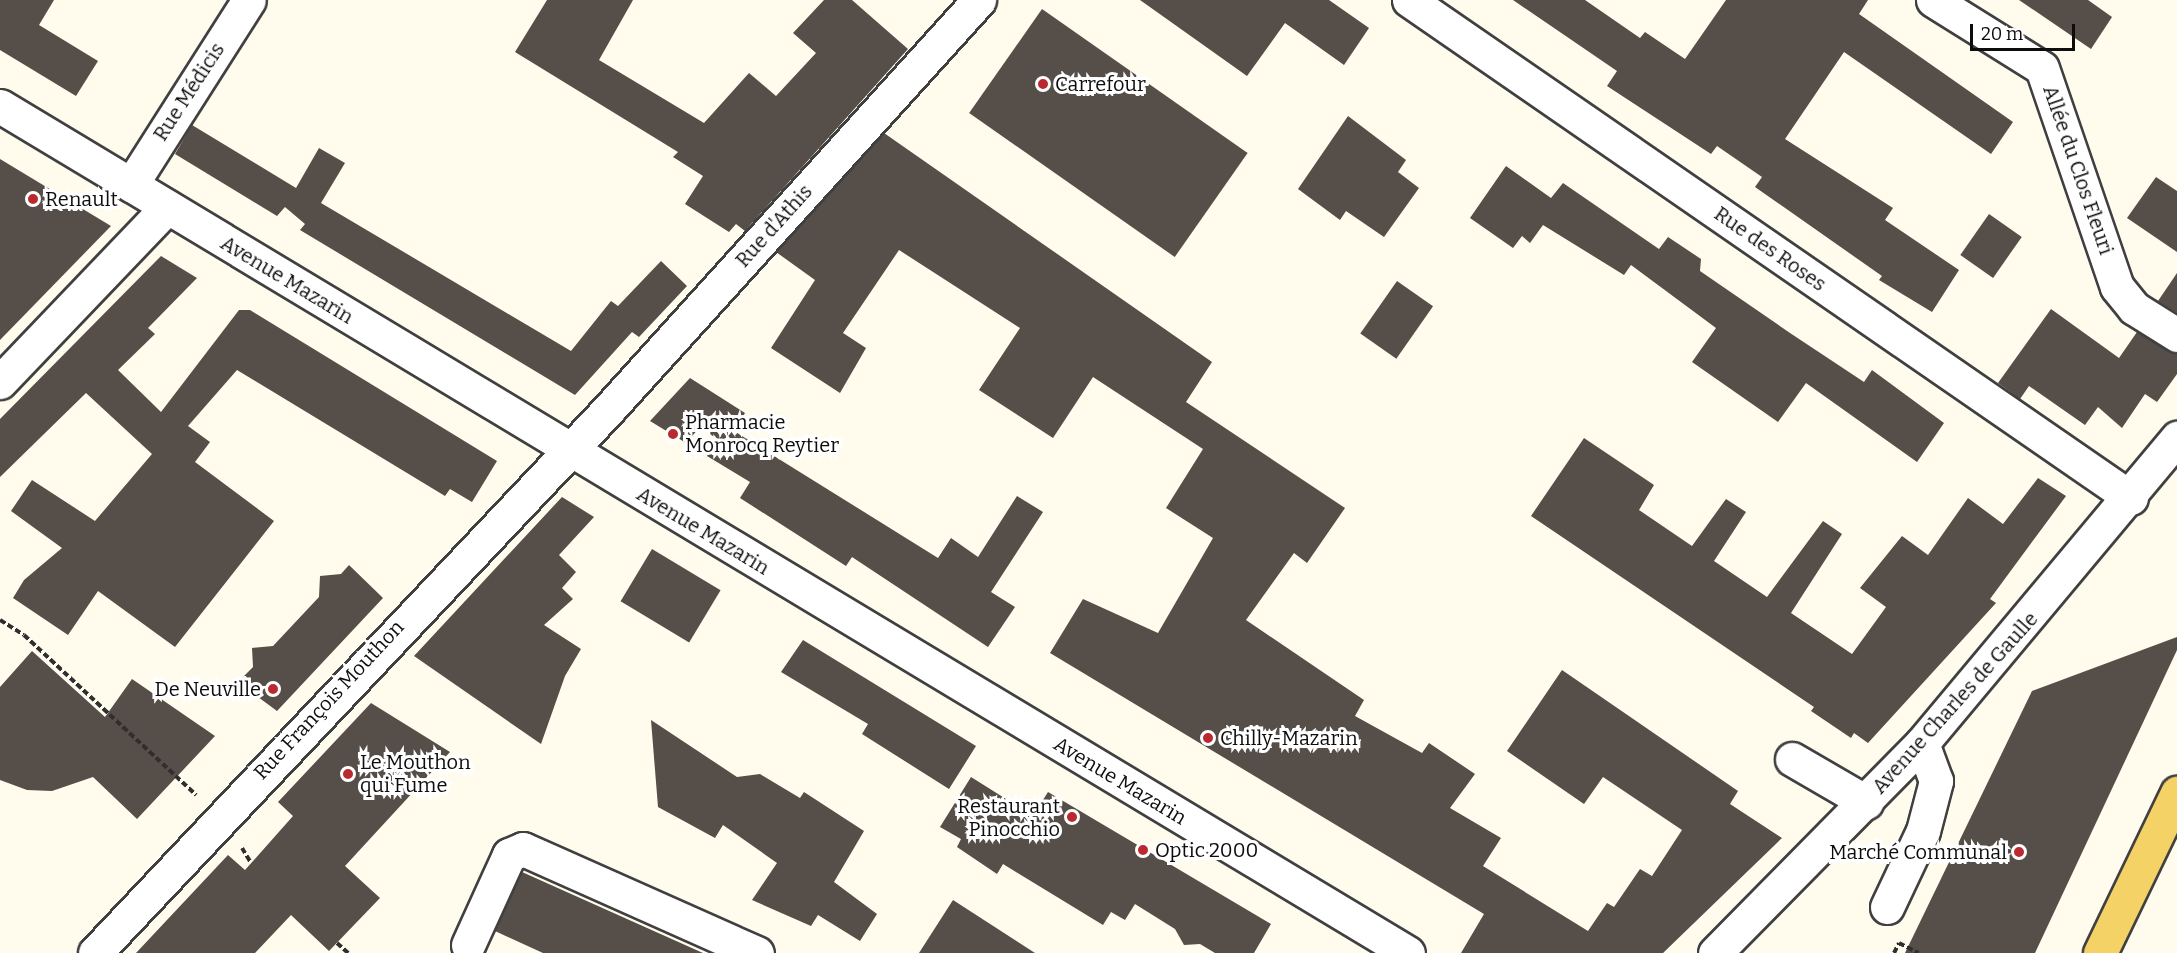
<!DOCTYPE html>
<meta charset="utf-8">
<style>
body{margin:0}
#map{position:relative;width:2177px;height:953px;overflow:hidden;background:#fffbed;font-family:Bitter,serif}
div>[style]{position:absolute}
[style*='--x']{left:calc(var(--x)*1px);top:calc(var(--y)*1px);width:calc(var(--w)*1px);rotate:calc(var(--a)*1deg)}
.building>*{inset:0;background:#554e49;transform-origin:0 0}
.path>*{height:4px;margin-top:-2px;transform-origin:0;background:repeating-linear-gradient(90deg,#2f2f2f 0 6px,transparent 0 9px)}
.roads{filter:drop-shadow(2px 0 #404040) drop-shadow(-2px 0 #404040) drop-shadow(0 2px #404040) drop-shadow(0 -2px #404040)}
.minor>*{height:33px;margin:-16.5px;padding:0 16.5px;transform-origin:16.5px;border-radius:16.5px;background:#fff}
.major>*{height:33px;margin:-16.5px;padding:0 16.5px;transform-origin:16.5px;border-radius:16.5px;background:#f5d266}
.dots>*{width:16px;height:16px;translate:-50% -50%;box-sizing:border-box;border:3px solid #fff;border-radius:50%}
span{translate:-50% -50%;white-space:nowrap;text-align:center;line-height:1.15;-webkit-text-stroke:6px #fff;paint-order:stroke}
.poi-label{font-size:20px;color:#0d0d0d}
.left{translate:0 -50%;text-align:left}
.right{translate:-100% -50%;text-align:right}
.street-label{font-size:20px;color:#0d0d0d}
.scale{position:absolute;left:1970px;top:24px;width:105px;height:27px;box-sizing:border-box;border:3px solid #0d0d0d;border-top:0;padding-left:8px;font-size:18px;line-height:21px;white-space:nowrap;color:#0d0d0d;-webkit-text-stroke:4px #fff;paint-order:stroke}
</style>
<div id="map">
<div class="building">
<i style="clip-path:polygon(0 0,54px 0,39px 25px,98px 61px,76px 96px,0 50px)"></i>
<i style="clip-path:polygon(547px 0,633px 0,599px 60px,704px 123px,749px 73px,776px 96px,816px 53px,793px 33px,824px 0,852px 0,908px 49px,745px 231px,736px 224px,729px 232px,685px 204px,703px 176px,673px 157px,678px 152px,515px 52px)"></i>
<i style="clip-path:polygon(1140px 0,1329px 0,1369px 28px,1344px 65px,1285px 23px,1247px 76px)"></i>
<i style="clip-path:polygon(1513px 0,1585px 0,1640px 38px,1645px 32px,1685px 59px,1726px 0,1868px 0,1859px 14px,2013px 122px,1991px 154px,1844px 52px,1785px 139px,1893px 208px,1885px 220px,1959px 270px,1932px 312px,1879px 280px,1882px 276px,1755px 187px,1762px 177px,1717px 146px,1711px 154px,1607px 86px,1617px 71px)"></i>
<i style="clip-path:polygon(2019px 0,2088px 0,2112px 17px,2091px 49px)"></i>
<i style="left:1042px;top:9px;width:251px;height:127px;rotate:35deg"></i>
<i style="clip-path:polygon(1348px 116px,1406px 160px,1398px 172px,1419px 188px,1384px 237px,1346px 211px,1340px 220px,1298px 189px)"></i>
<i style="clip-path:polygon(192px 125px,296px 188px,319px 148px,345px 163px,321px 203px,571px 351px,611px 301px,618px 306px,661px 261px,687px 286px,639px 337px,632px 332px,575px 395px,300px 230px,305px 224px,285px 207px,277px 216px,175px 154px)"></i>
<i style="clip-path:polygon(884px 133px,1212px 362px,1186px 402px,1345px 508px,1307px 563px,1294px 553px,1246px 620px,1364px 700px,1355px 716px,1422px 753px,1429px 743px,1475px 774px,1450px 808px,1501px 838px,1483px 866px,1588px 931px,1607px 903px,1614px 907px,1640px 869px,1652px 876px,1682px 830px,1603px 777px,1584px 804px,1507px 751px,1562px 670px,1738px 791px,1730px 804px,1782px 838px,1663px 953px,1461px 953px,1484px 914px,1050px 653px,1083px 599px,1158px 633px,1213px 538px,1166px 508px,1203px 449px,1093px 377px,1053px 438px,979px 390px,1020px 328px,899px 250px,843px 333px,866px 348px,840px 393px,771px 348px,815px 280px,776px 252px)"></i>
<i style="clip-path:polygon(0 159px,111px 226px,0 340px)"></i>
<i style="clip-path:polygon(1506px 166px,1551px 198px,1563px 183px,1659px 249px,1668px 237px,1701px 259px,1700px 271px,1790px 333px,1864px 382px,1872px 370px,1944px 423px,1917px 462px,1806px 383px,1778px 422px,1692px 362px,1716px 328px,1631px 265px,1624px 275px,1543px 225px,1530px 243px,1522px 236px,1513px 248px,1470px 218px)"></i>
<i style="clip-path:polygon(2156px 177px,2177px 191px,2177px 252px,2127px 218px)"></i>
<i style="left:1989px;top:214px;width:40px;height:50px;rotate:35deg"></i>
<i style="clip-path:polygon(161px 256px,197px 278px,148px 328px,155px 334px,118px 370px,161px 412px,239px 310px,250px 310px,497px 461px,472px 502px,450px 489px,445px 496px,237px 370px,188px 426px,210px 442px,195px 462px,274px 521px,175px 647px,98px 591px,68px 635px,13px 598px,24px 580px,62px 548px,11px 511px,32px 480px,95px 521px,152px 454px,86px 393px,0 477px,0 419px)"></i>
<i style="clip-path:polygon(2177px 273px,2177px 313px,2158px 301px)"></i>
<i style="left:1397px;top:281px;width:44px;height:64px;rotate:35deg"></i>
<i style="clip-path:polygon(2051px 309px,2119px 358px,2137px 332px,2177px 354px,2177px 374px,2157px 402px,2145px 394px,2122px 428px,2098px 407px,2085px 425px,2029px 386px,2020px 399px,1998px 383px)"></i>
<i style="clip-path:polygon(690px 378px,745px 413px,734px 431px,938px 558px,951px 538px,978px 557px,1017px 496px,1043px 512px,991px 592px,1015px 607px,988px 647px,852px 557px,846px 566px,740px 498px,750px 482px,707px 456px,717px 439px,700px 427px,686px 443px,650px 421px)"></i>
<i style="clip-path:polygon(1584px 438px,1654px 485px,1639px 510px,1692px 546px,1726px 499px,1746px 512px,1714px 561px,1767px 597px,1823px 521px,1842px 534px,1791px 613px,1852px 654px,1886px 607px,1860px 588px,1902px 536px,1928px 555px,1968px 498px,2003px 524px,2038px 478px,2066px 496px,1990px 599px,1996px 603px,1868px 743px,1854px 733px,1851px 738px,1811px 711px,1814px 707px,1531px 516px)"></i>
<i style="clip-path:polygon(562px 497px,594px 517px,559px 555px,576px 572px,562px 588px,573px 599px,544px 625px,581px 649px,565px 676px,541px 744px,414px 656px)"></i>
<i style="left:652px;top:549px;width:80px;height:61px;rotate:31deg"></i>
<i style="clip-path:polygon(349px 565px,383px 598px,277px 711px,238px 682px,253px 667px,252px 648px,273px 646px,319px 597px,320px 576px,341px 574px)"></i>
<i style="clip-path:polygon(2177px 637px,2177px 650px,2035px 953px,1905px 953px,2032px 691px)"></i>
<i style="clip-path:polygon(803px 640px,976px 746px,949px 789px,862px 734px,868px 724px,781px 672px)"></i>
<i style="clip-path:polygon(32px 651px,105px 717px,132px 679px,215px 736px,137px 819px,93px 777px,52px 791px,27px 790px,0 780px,0 687px)"></i>
<i style="clip-path:polygon(371px 703px,450px 752px,345px 866px,380px 898px,329px 951px,291px 915px,255px 953px,136px 953px,228px 855px,245px 870px,293px 816px,278px 802px)"></i>
<i style="clip-path:polygon(651px 720px,737px 777px,760px 774px,800px 798px,804px 792px,864px 831px,834px 882px,877px 914px,860px 941px,818px 915px,811px 926px,752px 900px,777px 863px,723px 825px,715px 838px,658px 807px)"></i>
<i style="clip-path:polygon(971px 777px,1033px 816px,1048px 792px,1271px 924px,1254px 953px,1215px 953px,1200px 944px,1184px 945px,1175px 929px,1135px 904px,1125px 920px,1111px 912px,1103px 925px,1003px 864px,997px 874px,957px 847px,961px 839px,940px 827px)"></i>
<i style="clip-path:polygon(522px 872px,703px 953px,543px 953px,495px 931px)"></i>
<i style="clip-path:polygon(953px 900px,1035px 953px,919px 953px)"></i>
</div>
<div class="path">
<i style="--x:0;--y:620;--w:28;--a:32"></i>
<i style="--x:24;--y:635;--w:235;--a:42.9"></i>
<i style="--x:242;--y:848;--w:17;--a:59"></i>
<i style="--x:337;--y:943;--w:15;--a:42"></i>
<i style="--x:1894;--y:953;--w:11;--a:-63"></i>
<i style="--x:1899;--y:943;--w:22;--a:27"></i>
</div>
<div class="roads">
<div class="minor">
<i style="--x:1409;--y:0;--w:877;--a:34.6"></i>
<i style="--x:1933;--y:0;--w:128;--a:32"></i>
<i style="--x:2042;--y:68;--w:231;--a:71.1"></i>
<i style="--x:2117;--y:287;--w:27;--a:51"></i>
<i style="--x:2134;--y:308;--w:51;--a:32.1"></i>
<i style="--x:0;--y:106;--w:1643;--a:31.03"></i>
<i style="--x:131;--y:185;--w:219;--a:-57.5"></i>
<i style="--x:0;--y:382;--w:242;--a:-46.3"></i>
<i style="--x:1792;--y:759;--w:86;--a:30.2"></i>
<i style="--x:1887;--y:907;--w:84;--a:-64.7"></i>
<i style="--x:1923;--y:831;--w:52;--a:-75.4"></i>
<i style="--x:1936;--y:781;--w:40;--a:-110.2"></i>
<i style="--x:468;--y:945;--w:99;--a:-65.5"></i>
<i style="--x:509;--y:855;--w:15;--a:-23"></i>
<i style="--x:523;--y:849;--w:256;--a:24"></i>
<i style="--x:95;--y:953;--w:747;--a:-46.63"></i>
<i style="--x:608;--y:410;--w:553;--a:-47.86"></i>
<i style="--x:1715;--y:953;--w:295;--a:-45.4"></i>
<i style="--x:1922;--y:743;--w:398;--a:-50.1"></i>
</div>
<div class="major">
<i style="--x:2100;--y:953;--w:178;--a:-64.3"></i>
</div>
</div>
<div class="dots">
<i style="left:1043px;top:84px;background:#ba2830"></i>
<i style="left:33px;top:199px;background:#ba2830"></i>
<i style="left:673px;top:434px;background:#ba2830"></i>
<i style="left:273px;top:689px;background:#ba2830"></i>
<i style="left:1208px;top:738px;background:#ba2830"></i>
<i style="left:348px;top:774px;background:#ba2830"></i>
<i style="left:1072px;top:817px;background:#ba2830"></i>
<i style="left:1143px;top:850px;background:#ba2830"></i>
<i style="left:2019px;top:852px;background:#ba2830"></i>
</div>
<div class="poi-label">
<span class="left" style="left:1055px;top:84px">Carrefour</span>
<span class="left" style="left:45px;top:199px">Renault</span>
<span class="left" style="left:685px;top:434px">Pharmacie<br>Monrocq Reytier</span>
<span class="right" style="left:261px;top:689px">De Neuville</span>
<span class="left" style="left:1220px;top:738px">Chilly-Mazarin</span>
<span class="left" style="left:360px;top:774px">Le Mouthon<br>qui Fume</span>
<span class="right" style="left:1060px;top:818px">Restaurant<br>Pinocchio</span>
<span class="left" style="left:1155px;top:850px">Optic 2000</span>
<span class="right" style="left:2007px;top:852px">Marché Communal</span>
</div>
<div class="street-label">
<span style="left:189px;top:92px;rotate:-57deg">Rue Médicis</span>
<span style="left:2078px;top:170px;rotate:71deg">Allée du Clos Fleuri</span>
<span style="left:774px;top:226px;rotate:-48deg">Rue d'Athis</span>
<span style="left:1770px;top:249px;rotate:35deg">Rue des Roses</span>
<span style="left:287px;top:280px;rotate:31deg">Avenue Mazarin</span>
<span style="left:703px;top:531px;rotate:31deg">Avenue Mazarin</span>
<span style="left:329px;top:700px;rotate:-47deg">Rue François Mouthon</span>
<span style="left:1955px;top:703px;rotate:-48deg">Avenue Charles de Gaulle</span>
<span style="left:1120px;top:781px;rotate:31deg">Avenue Mazarin</span>
</div>
<div class="scale">20 m</div>
</div>
